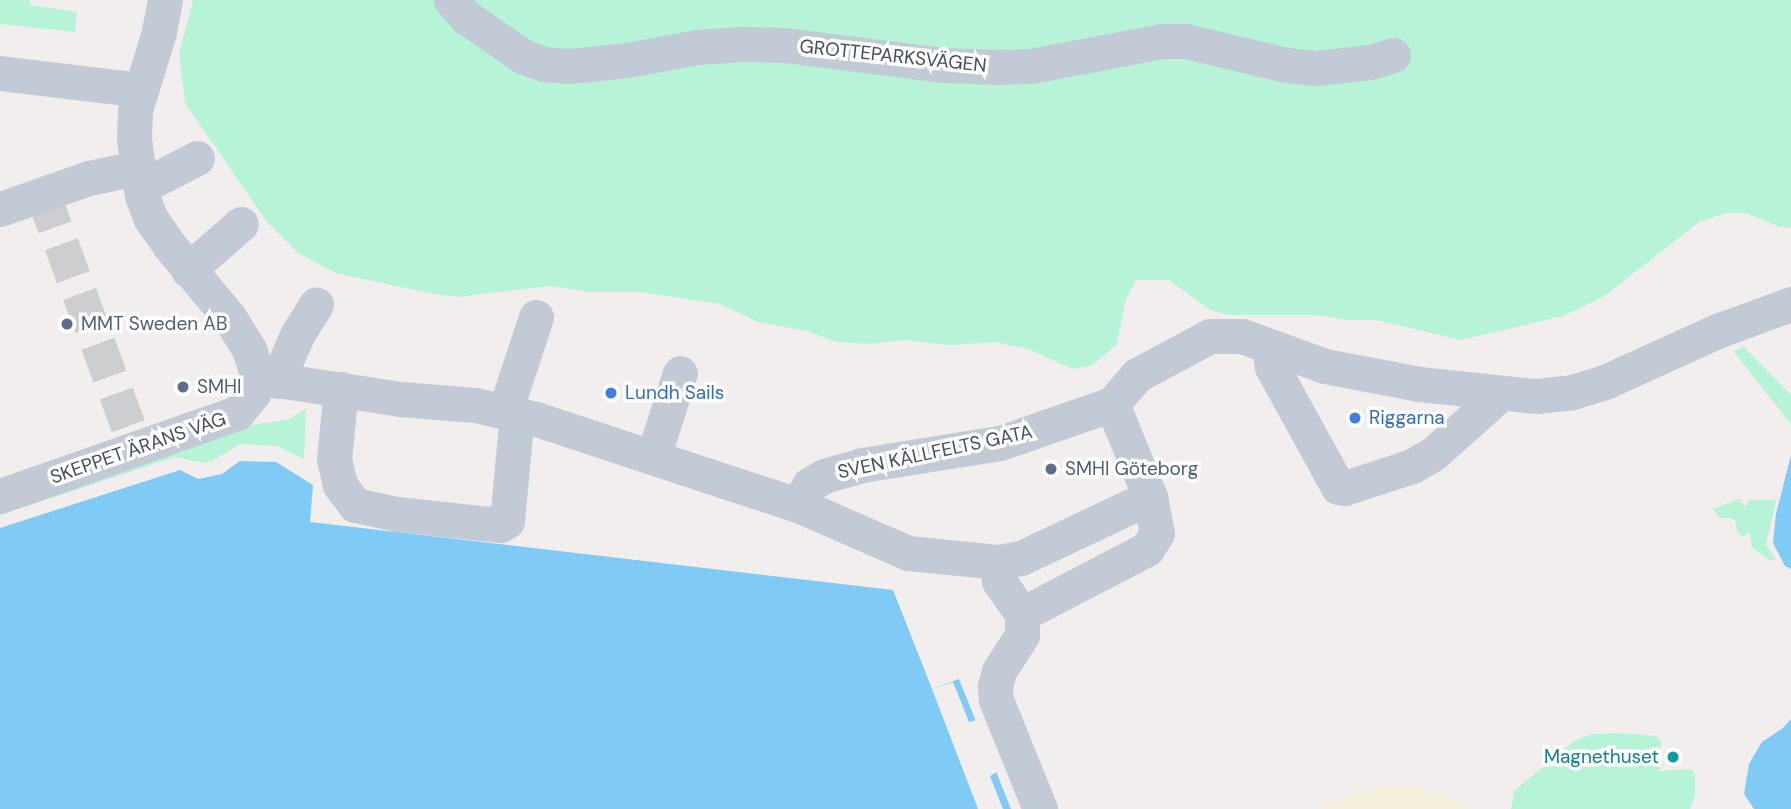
<!DOCTYPE html>
<meta charset="utf-8">
<style>
body{margin:0}
#map{position:relative;width:1791px;height:809px;overflow:hidden;background:#f1eeed;font-family:"DM Sans",sans-serif}
div>[style]{position:absolute}
[style*='--x']{left:calc(var(--x)*1px);top:calc(var(--y)*1px);width:calc(var(--w)*1px);rotate:calc(var(--a)*1deg)}
.green>*{inset:0;background:#b6f3d7}
.sand>*{inset:0;background:#f4f0dc}
.water>*{inset:0;background:#7fcbf5}
.pier>*{inset:0;background:#f1eeed}
.minor-tunnel>*{height:35px;margin-top:-17.5px;transform-origin:0;background:repeating-linear-gradient(90deg,#ceced0 0 35px,transparent 0 53px)}
.minor>*{height:35px;margin:-17.5px;padding:0 17.5px;transform-origin:17.5px;border-radius:17.5px;background:#c2cad6}
.dots>*{width:19px;height:19px;translate:-50% -50%;box-sizing:border-box;border:4px solid #fff;border-radius:50%}
span{translate:-50% -50%;white-space:nowrap;text-align:center;line-height:1.15;-webkit-text-stroke:7px #fff;paint-order:stroke}
.street-label{font-size:19px;color:#444d5d}
.service-label{font-size:19px;color:#4e5e75}
.left{translate:0 -50%;text-align:left}
.shop-label{font-size:19px;color:#366cbe}
.culture-label{font-size:19px;color:#0d838f}
.right{translate:-100% -50%;text-align:right}
</style>
<div id="map">
<div class="green">
<i style="clip-path:polygon(0 0,30px 0,30px 5px,77px 12px,75px 32px,0 24px)"></i>
<i style="clip-path:polygon(193px 0,1791px 0,1791px 228px,1780px 227px,1746px 213px,1726px 213px,1699px 222px,1603px 297px,1563px 316px,1461px 340px,1376px 320px,1347px 320px,1314px 315px,1229px 315px,1210px 310px,1169px 280px,1136px 280px,1125px 301px,1117px 344px,1093px 365px,1073px 369px,1028px 349px,995px 342px,950px 345px,903px 340px,870px 344px,837px 342px,807px 331px,758px 322px,720px 304px,640px 292px,591px 292px,550px 286px,457px 297px,429px 293px,336px 273px,298px 253px,267px 222px,185px 103px,179px 54px)"></i>
<i style="clip-path:polygon(1744px 347px,1791px 395px,1791px 424px,1733px 351px)"></i>
<i style="clip-path:polygon(306px 409px,304px 459px,277px 446px,240px 444px,214px 460px,203px 463px,175px 457px,0 515px,0 505px,243px 426px,287px 420px)"></i>
<i style="clip-path:polygon(1739px 499px,1745px 507px,1749px 500px,1776px 500px,1766px 545px,1776px 560px,1769px 560px,1752px 547px,1750px 532px,1743px 537px,1737px 532px,1736px 522px,1731px 518px,1720px 518px,1713px 509px)"></i>
<i style="clip-path:polygon(1617px 733px,1656px 736px,1661px 741px,1660px 771px,1691px 769px,1695px 775px,1695px 795px,1690px 809px,1511px 809px,1514px 791px,1574px 741px,1592px 734px)"></i>
</div>
<div class="sand">
<i style="clip-path:polygon(1393px 786px,1419px 788px,1448px 796px,1470px 809px,1319px 809px,1361px 791px)"></i>
</div>
<div class="water">
<i style="clip-path:polygon(1791px 455px,1791px 569px,1785px 566px,1773px 543px,1776px 514px)"></i>
<i style="clip-path:polygon(240px 461px,276px 462px,313px 485px,310px 522px,893px 590px,932px 689px,959px 679px,1011px 809px,0 809px,0 528px,180px 470px,198px 479px,222px 474px)"></i>
<i style="clip-path:polygon(1791px 719px,1791px 809px,1754px 809px,1744px 794px,1749px 764px,1762px 742px,1783px 728px)"></i>
</div>
<div class="pier">
<i style="clip-path:polygon(953px 682px,969px 722px,976px 720px,997px 772px,990px 776px,1003px 809px,978px 809px,932px 689px)"></i>
</div>
<div class="minor-tunnel">
<i style="--x:43;--y:194;--w:273;--a:69.8"></i>
</div>
<div class="minor">
<i style="--x:165;--y:0;--w:33;--a:101"></i>
<i style="--x:159;--y:32;--w:82;--a:107.1"></i>
<i style="--x:135;--y:110;--w:29;--a:92"></i>
<i style="--x:134;--y:139;--w:58;--a:82"></i>
<i style="--x:142;--y:196;--w:25;--a:69"></i>
<i style="--x:151;--y:219;--w:32;--a:55"></i>
<i style="--x:169;--y:245;--w:94;--a:50.2"></i>
<i style="--x:229;--y:317;--w:38;--a:58"></i>
<i style="--x:249;--y:349;--w:29;--a:72"></i>
<i style="--x:258;--y:377;--w:144;--a:8.8"></i>
<i style="--x:400;--y:399;--w:75;--a:4.6"></i>
<i style="--x:475;--y:405;--w:63;--a:12.9"></i>
<i style="--x:536;--y:419;--w:276;--a:18.2"></i>
<i style="--x:798;--y:505;--w:23;--a:-61"></i>
<i style="--x:809;--y:485;--w:17;--a:-31"></i>
<i style="--x:824;--y:476;--w:40;--a:-16"></i>
<i style="--x:862;--y:465;--w:140;--a:-9.1"></i>
<i style="--x:1000;--y:443;--w:119;--a:-19.2"></i>
<i style="--x:1112;--y:404;--w:38;--a:-49"></i>
<i style="--x:1137;--y:375;--w:83;--a:-28.1"></i>
<i style="--x:1210;--y:336;--w:32;--a:0"></i>
<i style="--x:1242;--y:336;--w:88;--a:19.9"></i>
<i style="--x:1325;--y:366;--w:96;--a:10.8"></i>
<i style="--x:1419;--y:384;--w:118;--a:5.9"></i>
<i style="--x:1536;--y:396;--w:36;--a:-6"></i>
<i style="--x:1572;--y:392;--w:37;--a:-17"></i>
<i style="--x:1607;--y:381;--w:121;--a:-24.4"></i>
<i style="--x:1717;--y:331;--w:79;--a:-20"></i>
<i style="--x:451;--y:0;--w:23;--a:49"></i>
<i style="--x:466;--y:17;--w:70;--a:34.6"></i>
<i style="--x:524;--y:57;--w:21;--a:19"></i>
<i style="--x:544;--y:64;--w:25;--a:5"></i>
<i style="--x:569;--y:66;--w:58;--a:-5.9"></i>
<i style="--x:627;--y:60;--w:72;--a:-10.4"></i>
<i style="--x:698;--y:47;--w:44;--a:-3.9"></i>
<i style="--x:742;--y:44;--w:43;--a:1.3"></i>
<i style="--x:785;--y:45;--w:160;--a:7.2"></i>
<i style="--x:944;--y:65;--w:56;--a:2"></i>
<i style="--x:1000;--y:67;--w:31;--a:-2"></i>
<i style="--x:1031;--y:66;--w:133;--a:-10.8"></i>
<i style="--x:1162;--y:41;--w:24;--a:0"></i>
<i style="--x:1186;--y:41;--w:103;--a:13.5"></i>
<i style="--x:1286;--y:65;--w:31;--a:6"></i>
<i style="--x:1317;--y:68;--w:53;--a:-6.5"></i>
<i style="--x:1370;--y:62;--w:24;--a:-17"></i>
<i style="--x:0;--y:73;--w:141;--a:6.9"></i>
<i style="--x:141;--y:187;--w:63;--a:-27.4"></i>
<i style="--x:0;--y:209;--w:94;--a:-19.2"></i>
<i style="--x:89;--y:178;--w:49;--a:-11.8"></i>
<i style="--x:188;--y:270;--w:70;--a:-41"></i>
<i style="--x:1269;--y:346;--w:21;--a:82"></i>
<i style="--x:1272;--y:367;--w:137;--a:61.2"></i>
<i style="--x:1338;--y:487;--w:7;--a:8"></i>
<i style="--x:1345;--y:488;--w:71;--a:-18.2"></i>
<i style="--x:1412;--y:466;--w:24;--a:-30"></i>
<i style="--x:1433;--y:454;--w:89;--a:-41.8"></i>
<i style="--x:277;--y:381;--w:50;--a:-66.5"></i>
<i style="--x:297;--y:335;--w:36;--a:-58"></i>
<i style="--x:341;--y:389;--w:70;--a:95.7"></i>
<i style="--x:334;--y:459;--w:27;--a:77"></i>
<i style="--x:340;--y:485;--w:25;--a:53"></i>
<i style="--x:355;--y:505;--w:43;--a:12.1"></i>
<i style="--x:397;--y:514;--w:104;--a:6.1"></i>
<i style="--x:500;--y:525;--w:8;--a:-30"></i>
<i style="--x:507;--y:521;--w:107;--a:-84.7"></i>
<i style="--x:505;--y:411;--w:99;--a:-71.7"></i>
<i style="--x:653;--y:457;--w:88;--a:-72.2"></i>
<i style="--x:0;--y:496;--w:251;--a:-19.3"></i>
<i style="--x:237;--y:413;--w:26;--a:-51"></i>
<i style="--x:253;--y:393;--w:17;--a:-73"></i>
<i style="--x:798;--y:505;--w:120;--a:23.6"></i>
<i style="--x:908;--y:553;--w:90;--a:5.7"></i>
<i style="--x:998;--y:562;--w:23;--a:-10"></i>
<i style="--x:1021;--y:558;--w:143;--a:-25.3"></i>
<i style="--x:1150;--y:497;--w:100;--a:-112.2"></i>
<i style="--x:998;--y:562;--w:19;--a:87"></i>
<i style="--x:999;--y:581;--w:40;--a:55.1"></i>
<i style="--x:1022;--y:614;--w:21;--a:90"></i>
<i style="--x:1022;--y:635;--w:43;--a:122.6"></i>
<i style="--x:999;--y:671;--w:16;--a:105"></i>
<i style="--x:995;--y:686;--w:14;--a:86"></i>
<i style="--x:996;--y:700;--w:118;--a:68"></i>
<i style="--x:1022;--y:614;--w:141;--a:-27.5"></i>
<i style="--x:1147;--y:549;--w:19;--a:-58"></i>
<i style="--x:1157;--y:533;--w:37;--a:-101"></i>
</div>
<div class="dots">
<i style="left:67px;top:324px;background:#5c6f8a"></i>
<i style="left:183px;top:387px;background:#5c6f8a"></i>
<i style="left:611px;top:393px;background:#3f7fe0"></i>
<i style="left:1355px;top:418px;background:#3f7fe0"></i>
<i style="left:1051px;top:469px;background:#5c6f8a"></i>
<i style="left:1673px;top:757px;background:#0f9aa8"></i>
</div>
<div class="street-label">
<span style="left:893px;top:56px;rotate:6deg">GROTTEPARKSVÄGEN</span>
<span style="left:138px;top:448px;rotate:-19deg">SKEPPET ÄRANS VÄG</span>
<span style="left:935px;top:452px;rotate:-12deg">SVEN KÄLLFELTS GATA</span>
</div>
<div class="service-label">
<span class="left" style="left:81px;top:324px">MMT Sweden AB</span>
<span class="left" style="left:197px;top:387px">SMHI</span>
<span class="left" style="left:1065px;top:469px">SMHI Göteborg</span>
</div>
<div class="shop-label">
<span class="left" style="left:625px;top:393px">Lundh Sails</span>
<span class="left" style="left:1369px;top:418px">Riggarna</span>
</div>
<div class="culture-label">
<span class="right" style="left:1659px;top:757px">Magnethuset</span>
</div>
</div>
